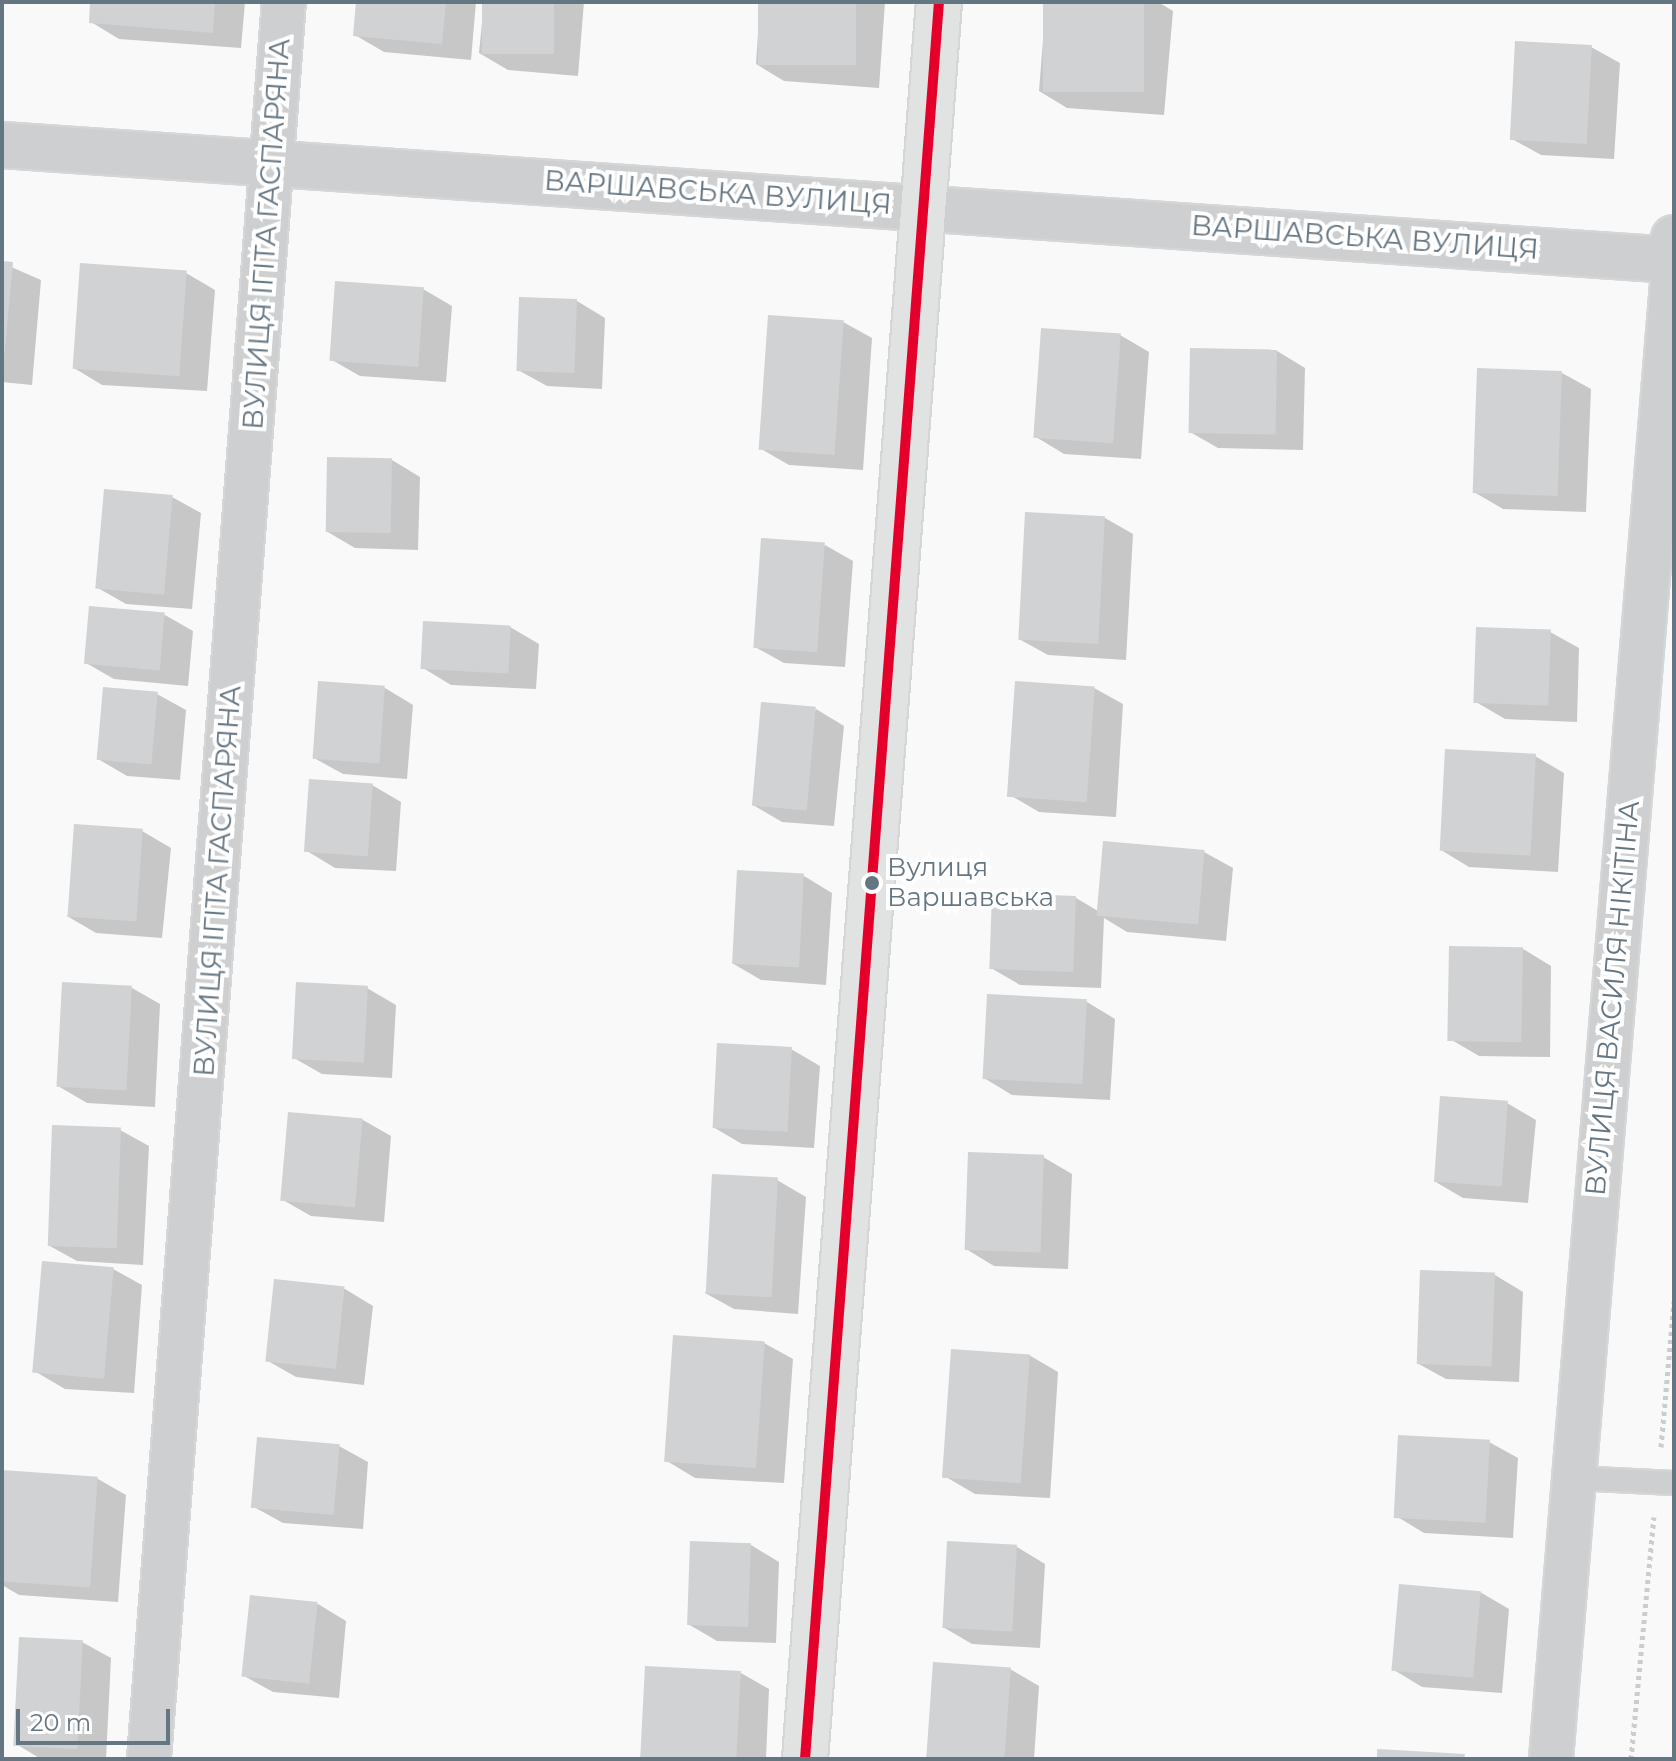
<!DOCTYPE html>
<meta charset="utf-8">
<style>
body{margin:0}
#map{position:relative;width:1676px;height:1761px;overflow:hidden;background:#f9f9f9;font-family:Montserrat,sans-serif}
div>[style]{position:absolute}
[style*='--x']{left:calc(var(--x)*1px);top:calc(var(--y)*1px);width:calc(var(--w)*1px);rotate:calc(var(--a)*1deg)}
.shadow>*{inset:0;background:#0003}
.building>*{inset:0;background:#d0d2d3;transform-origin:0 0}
.path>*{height:5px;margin-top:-2.5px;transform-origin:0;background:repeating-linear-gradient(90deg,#cbcccd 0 4px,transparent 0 8px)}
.roads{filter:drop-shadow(2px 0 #d5d6d7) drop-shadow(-2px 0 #d5d6d7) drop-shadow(0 2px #d5d6d7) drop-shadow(0 -2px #d5d6d7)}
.service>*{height:22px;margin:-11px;padding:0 11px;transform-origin:11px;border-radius:11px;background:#cecfd0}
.minor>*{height:42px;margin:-21px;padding:0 21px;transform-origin:21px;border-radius:21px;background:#cecfd0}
.tertiary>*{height:44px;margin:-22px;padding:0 22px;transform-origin:22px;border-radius:22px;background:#cecfd0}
.secondary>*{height:44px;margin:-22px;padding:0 22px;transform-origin:22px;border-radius:22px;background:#e1e2e2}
.bus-1>*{height:10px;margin:-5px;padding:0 5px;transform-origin:5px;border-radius:5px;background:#e4002b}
.dots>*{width:22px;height:22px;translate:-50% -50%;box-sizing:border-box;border:4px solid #fff;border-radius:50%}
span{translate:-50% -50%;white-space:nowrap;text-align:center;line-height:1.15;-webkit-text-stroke:8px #fff;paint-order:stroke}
.bus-label{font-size:26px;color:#657683}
.left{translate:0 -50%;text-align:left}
.street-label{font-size:28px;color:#657683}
.frame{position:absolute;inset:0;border:4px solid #657683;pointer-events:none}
.scale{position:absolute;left:16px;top:1709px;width:154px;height:36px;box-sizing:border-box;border:4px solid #657683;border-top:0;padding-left:10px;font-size:24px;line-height:28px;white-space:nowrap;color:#657683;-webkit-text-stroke:6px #fff;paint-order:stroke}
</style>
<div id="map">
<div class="shadow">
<i style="clip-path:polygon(92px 2px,245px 2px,241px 48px,119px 39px,91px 22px)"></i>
<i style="clip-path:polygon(358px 2px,476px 2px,471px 60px,384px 52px,355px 35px)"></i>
<i style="clip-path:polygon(484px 2px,584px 2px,578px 76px,508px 70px,479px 53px)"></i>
<i style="clip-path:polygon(760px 2px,885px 2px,879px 88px,784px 81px,756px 64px)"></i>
<i style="clip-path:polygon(1046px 2px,1158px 2px,1173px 11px,1164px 115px,1067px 108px,1039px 91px)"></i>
<i style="clip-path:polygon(1591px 47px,1620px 63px,1614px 159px,1541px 155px,1512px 139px)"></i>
<i style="clip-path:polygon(2px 263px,41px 280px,32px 385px,2px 382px)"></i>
<i style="clip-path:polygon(186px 273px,215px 290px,207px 391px,102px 385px,74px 368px)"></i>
<i style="clip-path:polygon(423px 289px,452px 306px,446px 382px,360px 376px,332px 360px)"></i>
<i style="clip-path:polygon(577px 301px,605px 318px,602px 389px,547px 386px,518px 370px)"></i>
<i style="clip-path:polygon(843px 322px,872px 338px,863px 470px,789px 465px,761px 449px)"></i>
<i style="clip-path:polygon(1120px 335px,1149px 352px,1141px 459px,1064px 454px,1036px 437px)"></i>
<i style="clip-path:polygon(1277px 351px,1305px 368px,1303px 450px,1218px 448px,1190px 432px)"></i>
<i style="clip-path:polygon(1562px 373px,1591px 389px,1586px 512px,1503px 509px,1474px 492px)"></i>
<i style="clip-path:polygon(392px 460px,420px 477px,418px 550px,355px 548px,326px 531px)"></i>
<i style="clip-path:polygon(172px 497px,201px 513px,192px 609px,126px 604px,98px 588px)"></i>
<i style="clip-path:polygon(1105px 518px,1133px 534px,1126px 660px,1048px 655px,1019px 639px)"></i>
<i style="clip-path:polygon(825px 545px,853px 561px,845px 667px,784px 663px,755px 647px)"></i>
<i style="clip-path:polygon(165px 615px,193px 631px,188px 686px,114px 679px,86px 663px)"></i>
<i style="clip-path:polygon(510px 627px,539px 644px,536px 689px,451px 685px,423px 668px)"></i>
<i style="clip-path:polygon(1550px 632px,1579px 648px,1577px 722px,1505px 719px,1476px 702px)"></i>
<i style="clip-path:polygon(385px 688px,413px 705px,407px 779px,343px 774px,314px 758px)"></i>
<i style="clip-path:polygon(1094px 688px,1123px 704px,1116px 817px,1039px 812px,1010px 795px)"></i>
<i style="clip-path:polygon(157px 694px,186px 710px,180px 780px,127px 776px,98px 759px)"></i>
<i style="clip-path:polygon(816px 709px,844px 726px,834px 826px,782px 822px,753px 805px)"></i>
<i style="clip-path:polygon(1535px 756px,1564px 773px,1558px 872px,1469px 867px,1441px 850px)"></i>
<i style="clip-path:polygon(372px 785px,401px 802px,396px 871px,335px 868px,307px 851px)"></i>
<i style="clip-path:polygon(142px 831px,171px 848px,162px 938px,96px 933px,67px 916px)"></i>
<i style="clip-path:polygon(1204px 852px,1233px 868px,1226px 941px,1127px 932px,1104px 918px,1101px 988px,1020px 985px,991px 968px,1076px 898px,1098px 911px)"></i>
<i style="clip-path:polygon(804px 876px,832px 893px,826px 985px,761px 980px,732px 963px)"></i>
<i style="clip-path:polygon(1523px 949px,1551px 966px,1550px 1057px,1479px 1056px,1450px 1039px)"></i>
<i style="clip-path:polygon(132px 988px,160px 1004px,155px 1107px,87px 1103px,58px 1086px)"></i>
<i style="clip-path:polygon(367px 988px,396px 1005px,392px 1078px,322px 1074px,294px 1058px)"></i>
<i style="clip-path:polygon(1087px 1002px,1115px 1019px,1110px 1100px,1012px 1095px,984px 1078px)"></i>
<i style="clip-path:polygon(791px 1049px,820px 1066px,814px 1148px,742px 1144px,713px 1127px)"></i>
<i style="clip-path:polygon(1507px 1103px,1536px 1120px,1528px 1203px,1463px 1198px,1434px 1181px)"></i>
<i style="clip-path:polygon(363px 1120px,391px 1136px,384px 1222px,311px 1216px,283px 1200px)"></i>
<i style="clip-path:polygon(120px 1130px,149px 1146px,143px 1265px,77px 1261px,48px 1245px)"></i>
<i style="clip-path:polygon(1043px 1157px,1072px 1174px,1068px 1269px,994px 1266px,966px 1249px)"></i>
<i style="clip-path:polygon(777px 1180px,806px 1197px,798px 1314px,734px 1309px,705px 1293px)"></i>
<i style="clip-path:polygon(113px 1269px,142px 1285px,134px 1393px,65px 1389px,36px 1372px)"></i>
<i style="clip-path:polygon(1495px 1275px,1523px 1292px,1519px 1382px,1446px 1379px,1417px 1363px)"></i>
<i style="clip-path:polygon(276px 1282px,345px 1289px,373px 1306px,364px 1385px,296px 1377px,268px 1361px)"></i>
<i style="clip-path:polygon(764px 1343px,793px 1359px,784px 1483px,695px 1478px,667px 1461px)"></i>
<i style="clip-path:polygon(1029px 1355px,1058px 1372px,1050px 1498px,975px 1494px,946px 1477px)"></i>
<i style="clip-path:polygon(1489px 1442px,1518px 1458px,1513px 1538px,1424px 1533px,1396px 1516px)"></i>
<i style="clip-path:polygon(339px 1446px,368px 1462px,363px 1529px,283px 1523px,254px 1507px)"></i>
<i style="clip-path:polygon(2px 1472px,98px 1479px,126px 1495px,118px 1602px,19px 1595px,2px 1585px)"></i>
<i style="clip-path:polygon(751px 1545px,779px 1562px,776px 1643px,717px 1641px,688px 1624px)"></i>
<i style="clip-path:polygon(1017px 1547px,1045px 1564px,1040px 1648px,972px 1644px,943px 1627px)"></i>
<i style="clip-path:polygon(1480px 1592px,1509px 1609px,1502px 1693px,1422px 1687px,1394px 1670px)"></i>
<i style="clip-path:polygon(318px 1604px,346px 1621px,339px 1698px,273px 1692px,244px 1676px)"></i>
<i style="clip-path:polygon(82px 1642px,111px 1658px,106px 1759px,41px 1759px,16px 1744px)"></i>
<i style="clip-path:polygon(1010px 1669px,1039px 1686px,1034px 1759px,932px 1759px)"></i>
<i style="clip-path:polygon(741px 1673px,769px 1689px,766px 1759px,642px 1759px)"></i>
</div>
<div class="building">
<i style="clip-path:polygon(90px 2px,215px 2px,213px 33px,89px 23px)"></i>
<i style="clip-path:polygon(356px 2px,446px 2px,442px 44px,353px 36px)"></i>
<i style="left:482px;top:2px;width:72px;height:52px"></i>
<i style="left:758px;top:2px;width:98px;height:63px"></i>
<i style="left:1043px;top:2px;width:101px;height:90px"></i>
<i style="left:1515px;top:41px;width:77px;height:99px;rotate:3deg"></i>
<i style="clip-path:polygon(2px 261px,13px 262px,4px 361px,2px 361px)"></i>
<i style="left:80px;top:263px;width:107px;height:106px;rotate:4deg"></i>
<i style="left:335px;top:281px;width:89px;height:80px;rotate:4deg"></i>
<i style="left:519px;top:297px;width:58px;height:74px;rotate:2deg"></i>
<i style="left:768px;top:315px;width:76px;height:135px;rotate:4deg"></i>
<i style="left:1041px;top:328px;width:80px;height:110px;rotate:4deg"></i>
<i style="left:1190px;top:348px;width:87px;height:85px;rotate:1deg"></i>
<i style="left:1477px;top:368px;width:85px;height:125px;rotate:2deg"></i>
<i style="left:327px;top:457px;width:65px;height:75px;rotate:1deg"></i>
<i style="left:104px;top:489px;width:69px;height:100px;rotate:5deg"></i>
<i style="left:1025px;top:512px;width:80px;height:128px;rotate:3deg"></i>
<i style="left:761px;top:538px;width:64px;height:110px;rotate:4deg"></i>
<i style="left:89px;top:606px;width:76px;height:58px;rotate:5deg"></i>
<i style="left:423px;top:621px;width:88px;height:48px;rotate:3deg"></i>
<i style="left:1476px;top:627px;width:75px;height:76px;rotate:2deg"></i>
<i style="left:318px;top:681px;width:67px;height:78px;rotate:4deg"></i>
<i style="left:1015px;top:681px;width:80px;height:116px;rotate:4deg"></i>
<i style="left:103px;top:687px;width:55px;height:73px;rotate:5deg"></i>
<i style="left:761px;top:702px;width:55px;height:104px;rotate:5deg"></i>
<i style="left:1445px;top:749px;width:91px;height:102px;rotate:3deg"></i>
<i style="left:309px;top:779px;width:64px;height:73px;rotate:4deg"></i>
<i style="left:74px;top:824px;width:69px;height:93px;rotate:4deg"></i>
<i style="left:1103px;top:841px;width:102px;height:75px;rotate:5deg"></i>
<i style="left:737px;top:870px;width:67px;height:94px;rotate:3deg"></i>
<i style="left:992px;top:893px;width:84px;height:76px;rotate:2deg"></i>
<i style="left:1449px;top:946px;width:74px;height:95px;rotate:1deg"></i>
<i style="left:62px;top:982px;width:70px;height:105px;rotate:3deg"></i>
<i style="left:296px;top:982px;width:72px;height:77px;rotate:3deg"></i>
<i style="left:987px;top:994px;width:100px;height:85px;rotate:3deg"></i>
<i style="left:717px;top:1043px;width:75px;height:85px;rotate:3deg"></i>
<i style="left:1440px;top:1096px;width:68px;height:86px;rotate:4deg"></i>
<i style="left:288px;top:1112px;width:75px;height:89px;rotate:5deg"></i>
<i style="left:52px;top:1125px;width:69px;height:121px;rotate:2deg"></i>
<i style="left:968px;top:1152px;width:76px;height:98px;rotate:2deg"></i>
<i style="left:712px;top:1174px;width:66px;height:120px;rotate:3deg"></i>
<i style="left:42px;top:1261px;width:72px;height:112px;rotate:5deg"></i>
<i style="left:1420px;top:1270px;width:75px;height:94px;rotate:2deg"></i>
<i style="left:274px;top:1279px;width:71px;height:83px;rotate:6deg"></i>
<i style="left:673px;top:1335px;width:92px;height:127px;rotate:4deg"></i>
<i style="left:951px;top:1349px;width:79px;height:129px;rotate:4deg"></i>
<i style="left:1398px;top:1435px;width:92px;height:83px;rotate:3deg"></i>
<i style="left:257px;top:1437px;width:83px;height:71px;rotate:5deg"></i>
<i style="left:2px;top:1470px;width:96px;height:111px;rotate:4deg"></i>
<i style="left:690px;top:1541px;width:61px;height:84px;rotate:2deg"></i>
<i style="left:947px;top:1541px;width:70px;height:87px;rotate:3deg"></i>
<i style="left:1399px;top:1584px;width:82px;height:87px;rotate:5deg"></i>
<i style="left:250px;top:1595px;width:68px;height:82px;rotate:6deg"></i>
<i style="left:19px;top:1637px;width:64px;height:109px;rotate:3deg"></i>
<i style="left:933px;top:1662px;width:78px;height:97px;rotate:4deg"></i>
<i style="left:645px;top:1666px;width:96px;height:93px;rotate:3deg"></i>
<i style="clip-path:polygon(1377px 1749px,1465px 1754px,1464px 1759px,1377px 1759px)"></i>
</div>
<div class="path">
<i style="--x:1661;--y:1447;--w:146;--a:-84.9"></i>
<i style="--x:1631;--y:1759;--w:243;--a:-84.6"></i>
</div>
<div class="roads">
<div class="service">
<i style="--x:1574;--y:1478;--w:100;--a:2.9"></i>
</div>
<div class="minor">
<i style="--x:149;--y:1759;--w:1762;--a:-85.61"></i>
<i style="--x:1551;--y:1759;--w:1504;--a:-85.31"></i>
</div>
<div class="tertiary">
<i style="--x:2;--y:145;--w:1674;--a:3.94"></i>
<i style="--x:1672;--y:260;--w:22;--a:-85"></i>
</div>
<div class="secondary">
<i style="--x:805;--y:1759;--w:1762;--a:-85.64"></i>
</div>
</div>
<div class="bus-1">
<i style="--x:805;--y:1759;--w:1762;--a:-85.64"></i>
</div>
<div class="dots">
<i style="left:872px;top:883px;background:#657683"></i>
</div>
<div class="bus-label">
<span class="left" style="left:887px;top:883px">Вулиця<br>Варшавська</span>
</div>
<div class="street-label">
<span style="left:718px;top:192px;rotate:4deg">ВАРШАВСЬКА ВУЛИЦЯ</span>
<span style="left:266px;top:234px;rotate:-86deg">ВУЛИЦЯ ІГІТА ГАСПАРЯНА</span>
<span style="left:1365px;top:237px;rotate:4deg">ВАРШАВСЬКА ВУЛИЦЯ</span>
<span style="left:217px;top:881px;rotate:-86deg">ВУЛИЦЯ ІГІТА ГАСПАРЯНА</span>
<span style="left:1612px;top:998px;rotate:-85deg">ВУЛИЦЯ ВАСИЛЯ НІКІТІНА</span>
</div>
<div class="frame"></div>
<div class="scale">20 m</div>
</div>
